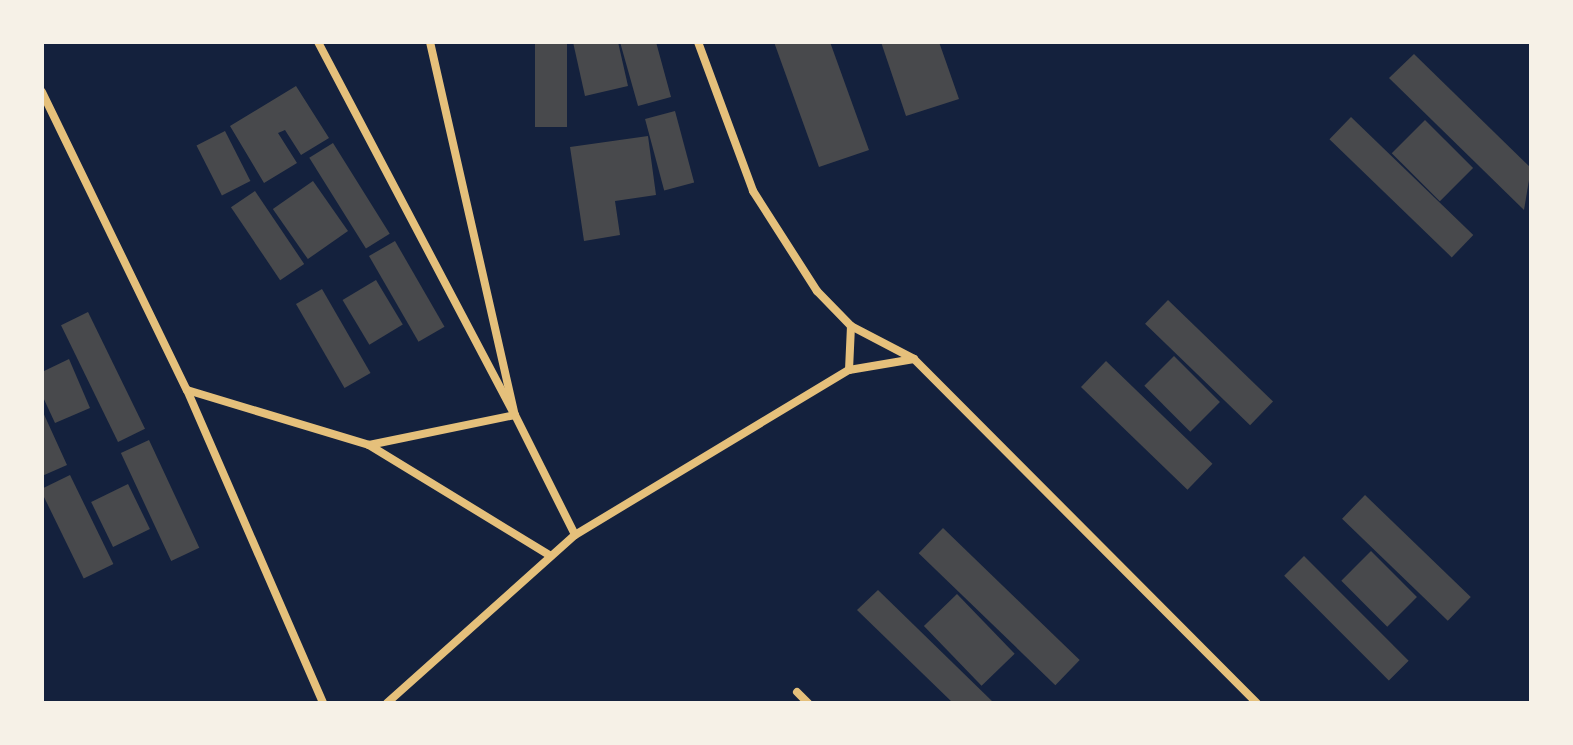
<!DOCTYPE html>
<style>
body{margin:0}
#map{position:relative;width:1573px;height:745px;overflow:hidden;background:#14213d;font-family:Helvetica,sans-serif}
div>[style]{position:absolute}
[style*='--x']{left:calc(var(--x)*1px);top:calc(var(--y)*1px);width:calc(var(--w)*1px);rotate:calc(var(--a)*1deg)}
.building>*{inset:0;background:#48494c;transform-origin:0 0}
.minor>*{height:8px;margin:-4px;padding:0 4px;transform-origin:4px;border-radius:4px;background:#e5c07b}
span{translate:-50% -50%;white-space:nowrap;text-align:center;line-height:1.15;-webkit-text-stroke:8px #f6f1e7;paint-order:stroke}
.frame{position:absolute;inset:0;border:44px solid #f6f1e7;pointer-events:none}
</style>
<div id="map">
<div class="building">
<i style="left:535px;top:42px;width:32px;height:85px"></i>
<i style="clip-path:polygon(573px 42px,618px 42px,628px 86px,585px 96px)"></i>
<i style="clip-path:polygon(620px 42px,656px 42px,671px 97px,638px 106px)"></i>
<i style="clip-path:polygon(774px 42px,830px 42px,869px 150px,819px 167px)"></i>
<i style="clip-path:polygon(881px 42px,939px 42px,959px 99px,906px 116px)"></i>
<i style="clip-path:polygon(1414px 54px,1531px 168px,1524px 210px,1389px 78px)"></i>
<i style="clip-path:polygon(296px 86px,329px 138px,301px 155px,285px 130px,278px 133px,297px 163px,264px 183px,230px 126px)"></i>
<i style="left:675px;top:111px;width:74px;height:31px;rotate:75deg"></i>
<i style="left:1351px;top:117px;width:170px;height:31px;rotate:44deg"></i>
<i style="left:1425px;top:120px;width:68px;height:47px;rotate:45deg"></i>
<i style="left:225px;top:131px;width:56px;height:32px;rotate:63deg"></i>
<i style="clip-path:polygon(648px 136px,656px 195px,615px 201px,620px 235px,584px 241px,570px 147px)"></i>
<i style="left:333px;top:143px;width:107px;height:28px;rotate:58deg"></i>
<i style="left:313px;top:181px;width:61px;height:49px;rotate:55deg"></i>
<i style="left:255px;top:191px;width:88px;height:29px;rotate:56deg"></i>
<i style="left:395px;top:241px;width:99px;height:30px;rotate:60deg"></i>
<i style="left:376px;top:280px;width:52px;height:39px;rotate:59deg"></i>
<i style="left:322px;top:289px;width:97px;height:30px;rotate:60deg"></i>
<i style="left:1168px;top:300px;width:146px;height:33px;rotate:44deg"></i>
<i style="left:88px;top:312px;width:130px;height:30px;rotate:64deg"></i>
<i style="left:1174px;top:356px;width:65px;height:42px;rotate:45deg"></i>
<i style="clip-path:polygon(69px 359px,90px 408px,55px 423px,42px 395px,42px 372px)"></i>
<i style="left:1106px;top:361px;width:148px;height:36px;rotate:44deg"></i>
<i style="clip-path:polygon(42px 410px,67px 465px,42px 476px)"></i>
<i style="left:149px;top:440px;width:119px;height:31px;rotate:65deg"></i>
<i style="left:70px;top:475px;width:99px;height:33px;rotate:64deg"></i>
<i style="left:128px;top:484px;width:50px;height:41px;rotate:64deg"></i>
<i style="left:1365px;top:495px;width:147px;height:33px;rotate:44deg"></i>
<i style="left:943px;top:528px;width:190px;height:35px;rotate:44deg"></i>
<i style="left:1371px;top:551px;width:65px;height:42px;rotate:45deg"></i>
<i style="left:1304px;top:556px;width:148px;height:28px;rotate:45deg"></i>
<i style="clip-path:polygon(878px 590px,994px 703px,953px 703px,857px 610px)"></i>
<i style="left:957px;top:594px;width:83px;height:46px;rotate:46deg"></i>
</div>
<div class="minor">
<i style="--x:318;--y:42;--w:422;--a:62.2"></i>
<i style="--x:515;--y:415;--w:149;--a:168.4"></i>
<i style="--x:430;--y:42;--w:383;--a:77.2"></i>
<i style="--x:515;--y:415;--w:134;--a:63.4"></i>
<i style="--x:698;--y:42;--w:159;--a:69.7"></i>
<i style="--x:753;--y:191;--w:119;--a:57.4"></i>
<i style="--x:817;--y:291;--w:49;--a:45.8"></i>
<i style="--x:42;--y:92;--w:331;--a:64.1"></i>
<i style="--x:187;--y:390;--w:341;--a:66.5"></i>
<i style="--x:849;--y:370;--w:66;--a:-9.6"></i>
<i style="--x:187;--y:390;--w:190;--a:16.8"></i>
<i style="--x:369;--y:445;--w:213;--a:31.4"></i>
<i style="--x:797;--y:692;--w:16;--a:45"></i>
<i style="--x:387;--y:703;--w:252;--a:-41.8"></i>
<i style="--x:575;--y:535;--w:320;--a:-31.1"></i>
<i style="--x:849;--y:370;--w:44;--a:-87.4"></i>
<i style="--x:851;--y:326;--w:71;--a:27.6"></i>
<i style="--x:914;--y:359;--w:486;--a:45.1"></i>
</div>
<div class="frame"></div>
</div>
